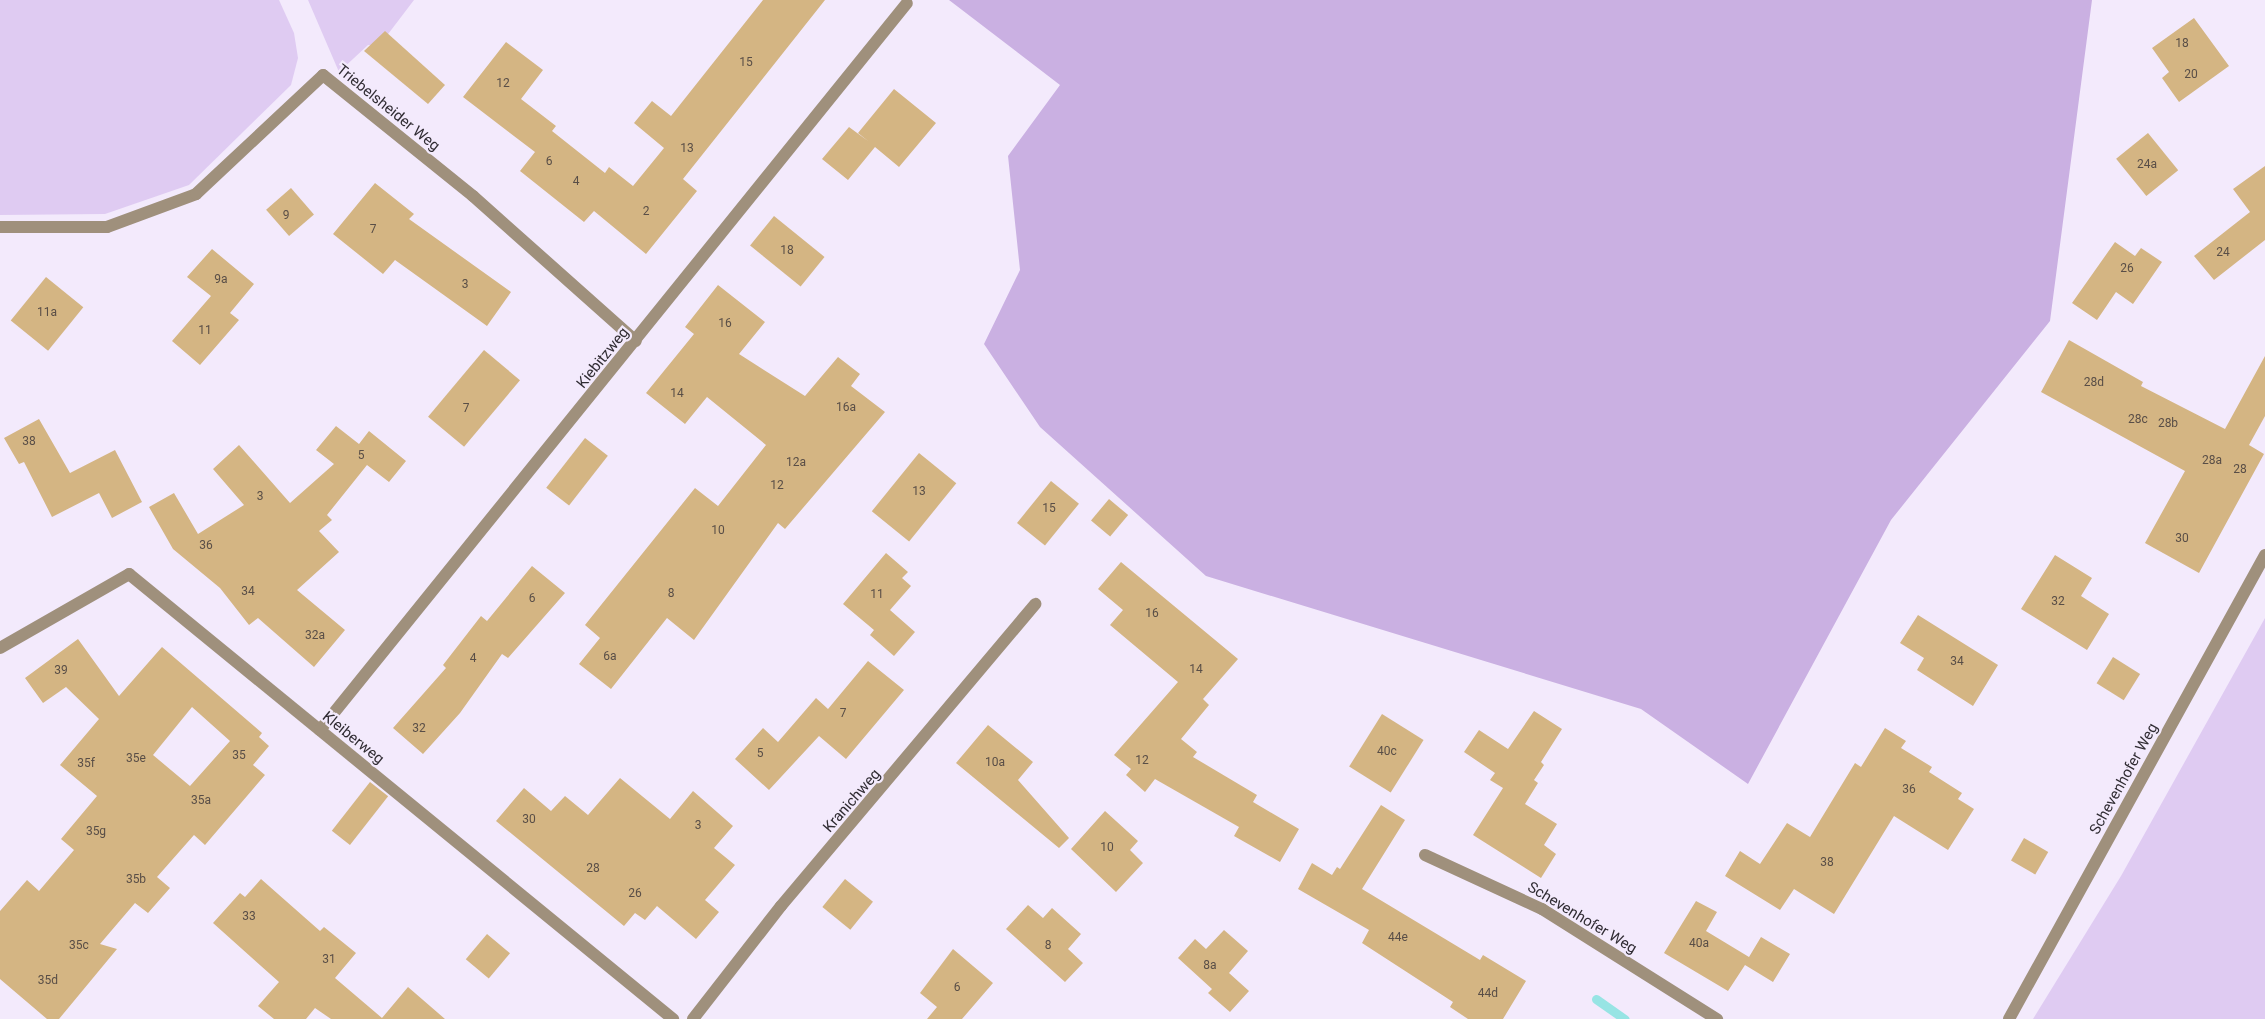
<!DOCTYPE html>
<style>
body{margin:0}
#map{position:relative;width:2265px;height:1019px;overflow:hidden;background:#f3eafc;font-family:Roboto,sans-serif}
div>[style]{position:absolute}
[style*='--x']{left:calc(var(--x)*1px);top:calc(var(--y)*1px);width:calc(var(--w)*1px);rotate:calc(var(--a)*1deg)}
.green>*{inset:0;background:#dfcbf2}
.forest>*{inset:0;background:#cab0e2}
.stream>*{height:9px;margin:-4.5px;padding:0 4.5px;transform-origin:4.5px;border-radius:4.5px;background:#97e4e4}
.building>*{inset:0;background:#d4b583;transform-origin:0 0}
.minor>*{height:12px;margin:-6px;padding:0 6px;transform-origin:6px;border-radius:6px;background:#9f907c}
span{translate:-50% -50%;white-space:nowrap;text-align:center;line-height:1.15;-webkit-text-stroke:4.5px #f3eafc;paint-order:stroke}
.number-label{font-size:12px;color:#594e47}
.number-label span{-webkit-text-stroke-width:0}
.street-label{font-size:15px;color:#302c33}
</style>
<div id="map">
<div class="green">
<i style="clip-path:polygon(0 0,279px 0,294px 33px,298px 58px,291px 85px,189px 185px,105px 214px,0 215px)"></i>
<i style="clip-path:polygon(308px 0,414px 0,379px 46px,368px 45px,339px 72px)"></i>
<i style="clip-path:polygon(2265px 618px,2265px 1019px,2033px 1019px,2121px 876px)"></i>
</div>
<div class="forest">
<i style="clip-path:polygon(2092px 0,2050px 321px,1891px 520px,1748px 784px,1641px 709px,1206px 576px,1040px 427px,984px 344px,1020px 270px,1008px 156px,1060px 85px,949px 0)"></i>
</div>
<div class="stream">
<i style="--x:1596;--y:999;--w:35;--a:35"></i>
</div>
<div class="building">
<i style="clip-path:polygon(763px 0,825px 0,683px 179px,697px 191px,646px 254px,594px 211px,584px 222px,520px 171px,535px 152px,463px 97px,506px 42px,543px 70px,521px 99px,556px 126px,552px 131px,605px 173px,609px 167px,633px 186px,664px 148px,634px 123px,652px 101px,671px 116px)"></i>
<i style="clip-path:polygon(2194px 18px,2229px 66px,2179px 102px,2162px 78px,2169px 72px,2152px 48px)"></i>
<i style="clip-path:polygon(385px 31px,445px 85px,428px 104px,364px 51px)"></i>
<i style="clip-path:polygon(894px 89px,936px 123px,899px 167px,875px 147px,848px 180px,822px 159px,849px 127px,868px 141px,858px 133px)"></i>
<i style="left:2148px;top:133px;width:48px;height:41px;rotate:51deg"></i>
<i style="clip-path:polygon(2265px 166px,2265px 240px,2214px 280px,2194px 256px,2250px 212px,2233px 189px)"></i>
<i style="clip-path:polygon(375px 183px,414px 214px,409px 219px,511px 292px,487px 326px,395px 260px,383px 274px,333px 234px)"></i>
<i style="left:291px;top:188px;width:35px;height:33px;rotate:49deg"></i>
<i style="left:774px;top:216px;width:65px;height:38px;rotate:39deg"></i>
<i style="clip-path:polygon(2115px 242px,2135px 256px,2141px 248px,2162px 262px,2133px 304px,2116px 292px,2097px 320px,2072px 303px)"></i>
<i style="clip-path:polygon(212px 249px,254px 284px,230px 313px,239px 320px,200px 365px,172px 341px,211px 296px,187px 277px)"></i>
<i style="left:46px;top:277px;width:48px;height:56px;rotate:39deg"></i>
<i style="clip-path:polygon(718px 285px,765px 322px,739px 354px,805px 396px,838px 357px,860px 374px,851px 386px,885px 412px,785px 529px,778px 523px,694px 640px,667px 618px,611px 689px,579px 664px,600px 638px,585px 625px,695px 488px,718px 506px,766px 445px,707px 397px,685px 424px,646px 393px,694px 334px,685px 327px)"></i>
<i style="clip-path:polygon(2069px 340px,2143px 382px,2141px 386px,2225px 429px,2265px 356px,2265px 416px,2249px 445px,2264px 454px,2199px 573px,2145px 543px,2185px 471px,2041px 392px)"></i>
<i style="left:484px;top:350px;width:47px;height:87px;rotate:40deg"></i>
<i style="clip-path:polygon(39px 419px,70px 473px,115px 450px,142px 502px,112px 518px,99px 493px,52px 517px,24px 462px,19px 464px,4px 438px)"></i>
<i style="clip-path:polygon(336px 426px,359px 444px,369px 431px,406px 461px,389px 482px,367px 465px,327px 515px,332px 520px,319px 531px,339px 552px,297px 590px,345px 630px,314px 667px,258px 618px,249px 625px,220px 588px,173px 549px,149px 507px,174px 493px,198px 534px,244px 505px,213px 469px,239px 445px,290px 503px,334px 464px,316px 450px)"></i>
<i style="left:585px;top:438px;width:29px;height:63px;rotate:38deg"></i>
<i style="left:919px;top:453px;width:48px;height:75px;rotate:39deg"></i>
<i style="left:1051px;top:481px;width:36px;height:54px;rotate:39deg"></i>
<i style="left:1109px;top:499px;width:25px;height:28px;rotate:40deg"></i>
<i style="clip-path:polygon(886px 553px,908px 572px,902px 578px,911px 586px,890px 610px,915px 632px,894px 656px,870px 635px,874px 630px,843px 604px)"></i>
<i style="clip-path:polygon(2055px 555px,2092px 578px,2081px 596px,2109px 614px,2087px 650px,2021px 609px)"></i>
<i style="clip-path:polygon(1121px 562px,1238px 659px,1203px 699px,1209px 705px,1181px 739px,1197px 752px,1193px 757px,1257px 795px,1253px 802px,1299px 829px,1280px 862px,1234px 836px,1239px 827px,1155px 779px,1145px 792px,1126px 775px,1131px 769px,1114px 755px,1178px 682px,1110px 625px,1123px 610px,1098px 589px)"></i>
<i style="clip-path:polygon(532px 566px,565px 593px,508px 658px,502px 654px,460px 713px,423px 754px,393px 728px,446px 668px,443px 665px,481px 616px,487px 621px)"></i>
<i style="clip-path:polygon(1918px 615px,1998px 665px,1973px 706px,1917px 670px,1924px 658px,1900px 643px)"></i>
<i style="clip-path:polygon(evenodd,78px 639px,119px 696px,162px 647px,262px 733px,259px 737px,269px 746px,253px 765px,265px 775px,205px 845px,194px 835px,157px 877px,170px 888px,148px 913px,135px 903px,100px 944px,117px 949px,59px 1019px,47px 1019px,0 979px,0 911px,27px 880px,39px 891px,74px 850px,61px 839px,97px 796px,60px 765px,99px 719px,66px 687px,43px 703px,25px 678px,78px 639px,192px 707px,230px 741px,190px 786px,153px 755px,192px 707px)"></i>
<i style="left:2113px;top:657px;width:32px;height:31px;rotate:32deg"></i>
<i style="clip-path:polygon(868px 661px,904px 690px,846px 759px,819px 736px,769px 790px,735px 759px,763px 728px,778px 742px,816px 698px,828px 709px)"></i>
<i style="clip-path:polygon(1534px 711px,1562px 729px,1541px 762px,1544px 765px,1534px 780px,1538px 783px,1525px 804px,1557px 824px,1544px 845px,1556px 854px,1541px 878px,1473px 835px,1503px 788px,1490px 780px,1495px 773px,1464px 752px,1479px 730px,1508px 749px)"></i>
<i style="left:1382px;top:714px;width:49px;height:62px;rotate:32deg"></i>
<i style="clip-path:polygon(988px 725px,1033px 762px,1018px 780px,1069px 838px,1059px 848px,956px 763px)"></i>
<i style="clip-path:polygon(1885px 728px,1906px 741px,1901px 748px,1932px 767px,1929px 772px,1962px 793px,1958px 799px,1974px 809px,1948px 850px,1894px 816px,1834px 914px,1794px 889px,1780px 910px,1725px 876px,1740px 851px,1760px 864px,1787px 823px,1810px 837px,1855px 763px,1861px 767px)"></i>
<i style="clip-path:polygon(620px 778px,670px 819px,693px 791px,733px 826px,714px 848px,735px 865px,705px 900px,719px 912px,696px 939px,657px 906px,645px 920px,635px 913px,624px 926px,496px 821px,524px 788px,551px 811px,565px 796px,588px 815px)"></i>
<i style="left:370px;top:782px;width:23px;height:62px;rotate:38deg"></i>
<i style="clip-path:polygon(1381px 805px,1405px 820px,1362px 889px,1480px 960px,1483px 955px,1526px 981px,1503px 1019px,1468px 1019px,1450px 1007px,1453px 1002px,1362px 943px,1369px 930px,1298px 889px,1312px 863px,1332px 875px,1337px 867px,1340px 869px)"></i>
<i style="clip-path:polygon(1105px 811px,1138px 841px,1130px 850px,1143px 863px,1116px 892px,1071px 849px)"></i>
<i style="left:2024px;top:838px;width:28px;height:26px;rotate:30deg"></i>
<i style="clip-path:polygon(261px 879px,320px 931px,324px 927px,356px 953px,335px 978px,382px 1018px,408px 987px,445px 1019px,331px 1019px,315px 1008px,306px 1019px,274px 1019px,258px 1006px,279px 982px,213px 923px,240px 893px,245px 897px)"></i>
<i style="left:845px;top:879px;width:36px;height:36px;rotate:39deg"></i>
<i style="clip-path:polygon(1696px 901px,1717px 912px,1706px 931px,1749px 957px,1761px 937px,1790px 954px,1773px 982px,1745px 965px,1728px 991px,1664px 953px)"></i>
<i style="clip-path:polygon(1028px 905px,1043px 918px,1052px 908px,1081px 934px,1068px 949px,1083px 963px,1065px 982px,1006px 929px)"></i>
<i style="clip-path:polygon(1224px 930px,1248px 951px,1229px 973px,1249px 991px,1230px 1012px,1208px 993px,1212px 989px,1178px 958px,1195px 939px,1206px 949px)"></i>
<i style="left:487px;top:934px;width:30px;height:33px;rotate:40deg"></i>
<i style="clip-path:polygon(953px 949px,993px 983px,962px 1019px,927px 1019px,937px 1007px,920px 993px)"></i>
</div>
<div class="minor">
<i style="--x:0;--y:227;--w:107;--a:0"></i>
<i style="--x:107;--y:227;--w:95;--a:-20.3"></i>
<i style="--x:196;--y:194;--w:174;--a:-43.1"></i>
<i style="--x:323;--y:75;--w:193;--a:38.9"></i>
<i style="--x:473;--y:196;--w:218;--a:41.7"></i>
<i style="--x:0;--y:648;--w:149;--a:-29.8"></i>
<i style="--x:129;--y:574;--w:703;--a:39.28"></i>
<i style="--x:320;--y:730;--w:934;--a:-51.08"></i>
<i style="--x:1425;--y:855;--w:129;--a:24.8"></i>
<i style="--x:1542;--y:909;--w:207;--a:32.2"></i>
<i style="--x:693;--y:1019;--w:143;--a:-52.1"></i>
<i style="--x:781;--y:906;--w:395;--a:-49.9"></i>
<i style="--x:2009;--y:1019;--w:530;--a:-61.11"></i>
</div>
<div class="number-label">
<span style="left:2182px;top:44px">18</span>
<span style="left:746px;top:63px">15</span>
<span style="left:2191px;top:75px">20</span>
<span style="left:503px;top:84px">12</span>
<span style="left:687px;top:149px">13</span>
<span style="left:549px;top:162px">6</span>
<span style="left:2147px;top:165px">24a</span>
<span style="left:576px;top:182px">4</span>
<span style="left:646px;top:212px">2</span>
<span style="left:286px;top:216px">9</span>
<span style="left:373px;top:230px">7</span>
<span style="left:787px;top:251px">18</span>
<span style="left:2223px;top:253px">24</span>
<span style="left:2127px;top:269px">26</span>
<span style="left:221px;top:280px">9a</span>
<span style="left:465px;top:285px">3</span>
<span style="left:47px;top:313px">11a</span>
<span style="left:725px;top:324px">16</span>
<span style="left:205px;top:331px">11</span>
<span style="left:2094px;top:383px">28d</span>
<span style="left:677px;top:394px">14</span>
<span style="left:846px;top:408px">16a</span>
<span style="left:466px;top:409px">7</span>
<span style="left:2138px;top:420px">28c</span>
<span style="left:2168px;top:424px">28b</span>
<span style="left:29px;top:442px">38</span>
<span style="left:361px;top:456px">5</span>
<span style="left:2212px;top:461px">28a</span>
<span style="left:796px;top:463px">12a</span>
<span style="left:2240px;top:470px">28</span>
<span style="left:777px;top:486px">12</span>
<span style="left:919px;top:492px">13</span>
<span style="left:260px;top:497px">3</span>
<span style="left:1049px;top:509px">15</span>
<span style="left:718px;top:531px">10</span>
<span style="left:2182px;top:539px">30</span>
<span style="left:206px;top:546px">36</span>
<span style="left:248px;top:592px">34</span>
<span style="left:671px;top:594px">8</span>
<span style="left:877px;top:595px">11</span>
<span style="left:532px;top:599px">6</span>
<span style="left:2058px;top:602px">32</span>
<span style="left:1152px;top:614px">16</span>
<span style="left:315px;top:636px">32a</span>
<span style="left:610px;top:657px">6a</span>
<span style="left:473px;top:659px">4</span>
<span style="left:1957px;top:662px">34</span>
<span style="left:1196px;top:670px">14</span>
<span style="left:61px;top:671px">39</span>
<span style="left:843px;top:714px">7</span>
<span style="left:419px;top:729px">32</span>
<span style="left:1387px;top:752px">40c</span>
<span style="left:760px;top:754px">5</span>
<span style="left:239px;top:756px">35</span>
<span style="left:136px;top:759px">35e</span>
<span style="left:1142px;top:761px">12</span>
<span style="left:995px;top:763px">10a</span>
<span style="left:86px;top:764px">35f</span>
<span style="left:1909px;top:790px">36</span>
<span style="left:201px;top:801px">35a</span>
<span style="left:529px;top:820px">30</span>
<span style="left:698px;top:826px">3</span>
<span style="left:96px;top:832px">35g</span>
<span style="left:1107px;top:848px">10</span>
<span style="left:1827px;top:863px">38</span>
<span style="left:593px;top:869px">28</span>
<span style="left:136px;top:880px">35b</span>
<span style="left:635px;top:894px">26</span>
<span style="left:249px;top:917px">33</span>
<span style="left:1398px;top:938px">44e</span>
<span style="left:1699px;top:944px">40a</span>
<span style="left:79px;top:946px">35c</span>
<span style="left:1048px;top:946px">8</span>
<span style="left:329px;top:960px">31</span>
<span style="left:1210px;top:966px">8a</span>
<span style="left:48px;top:981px">35d</span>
<span style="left:957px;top:988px">6</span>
<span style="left:1488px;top:994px">44d</span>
</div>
<div class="street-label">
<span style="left:388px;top:108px;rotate:39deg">Triebelsheider Weg</span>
<span style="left:603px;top:358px;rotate:-51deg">Kiebitzweg</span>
<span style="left:353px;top:738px;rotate:39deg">Kleiberweg</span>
<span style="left:2124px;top:779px;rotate:-61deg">Schevenhofer Weg</span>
<span style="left:852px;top:801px;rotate:-49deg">Kranichweg</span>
<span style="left:1582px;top:918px;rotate:31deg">Schevenhofer Weg</span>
</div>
</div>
